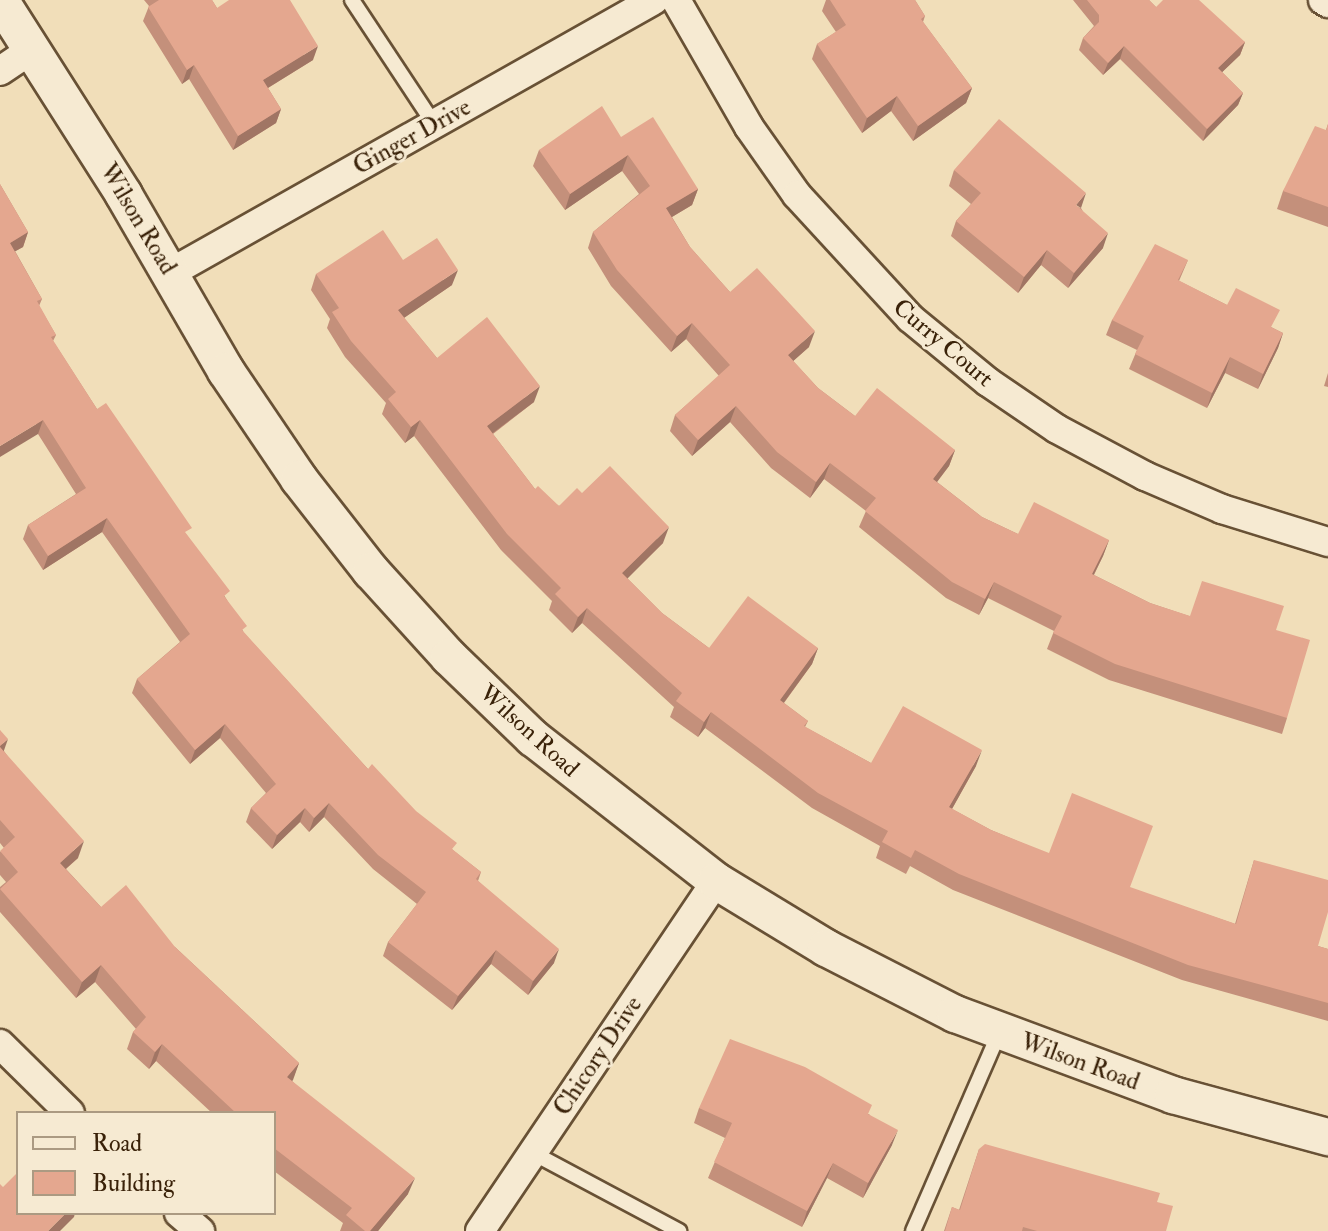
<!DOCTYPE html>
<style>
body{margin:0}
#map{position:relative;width:1328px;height:1231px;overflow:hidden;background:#f1deb9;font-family:"IM FELL Double Pica",serif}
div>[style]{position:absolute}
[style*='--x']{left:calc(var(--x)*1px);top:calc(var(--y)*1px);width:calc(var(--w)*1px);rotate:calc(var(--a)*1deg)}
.roads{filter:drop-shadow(2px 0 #685135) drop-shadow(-2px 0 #685135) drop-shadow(0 2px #685135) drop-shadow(0 -2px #685135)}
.service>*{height:14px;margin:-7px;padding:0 7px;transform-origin:7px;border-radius:7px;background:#f6ead2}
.minor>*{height:28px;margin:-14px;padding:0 14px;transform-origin:14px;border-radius:14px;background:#f6ead2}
.tertiary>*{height:36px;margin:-18px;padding:0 18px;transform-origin:18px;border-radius:18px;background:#f6ead2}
.wall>*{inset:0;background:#c4907b}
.shaded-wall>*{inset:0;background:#a07564}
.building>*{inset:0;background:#e4a78f}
span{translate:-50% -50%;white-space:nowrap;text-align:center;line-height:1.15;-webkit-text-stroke:6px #f6ead2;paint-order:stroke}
.street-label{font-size:24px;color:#3a2209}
.legend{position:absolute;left:16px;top:1111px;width:260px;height:104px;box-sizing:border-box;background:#f6ead2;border:2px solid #ab9a82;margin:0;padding:10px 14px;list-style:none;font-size:24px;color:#3a2209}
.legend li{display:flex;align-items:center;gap:16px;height:40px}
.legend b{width:40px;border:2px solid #ab9a82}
</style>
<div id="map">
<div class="roads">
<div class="service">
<i style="--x:352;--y:0;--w:149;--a:56.5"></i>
<i style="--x:533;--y:1153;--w:166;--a:28.1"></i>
<i style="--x:913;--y:1231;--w:216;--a:-66.5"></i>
</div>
<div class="minor">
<i style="--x:676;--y:0;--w:146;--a:60.1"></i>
<i style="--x:749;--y:127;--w:83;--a:54.8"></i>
<i style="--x:797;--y:195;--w:167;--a:47.4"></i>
<i style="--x:910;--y:318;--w:101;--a:39.4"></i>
<i style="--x:988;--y:382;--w:83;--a:34.3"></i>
<i style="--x:1057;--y:429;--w:100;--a:28.1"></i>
<i style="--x:1145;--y:476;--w:84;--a:23.2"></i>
<i style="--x:1222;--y:509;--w:111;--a:17.3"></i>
<i style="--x:1323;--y:0;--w:6;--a:31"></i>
<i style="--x:0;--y:71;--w:40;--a:-34"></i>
<i style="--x:170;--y:273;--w:556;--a:-29.43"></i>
<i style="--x:0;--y:1044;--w:98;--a:44.6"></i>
<i style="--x:179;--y:1213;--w:28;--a:41"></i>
<i style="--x:480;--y:1231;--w:422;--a:-56"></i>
</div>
<div class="tertiary">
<i style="--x:0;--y:0;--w:231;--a:57.5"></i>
<i style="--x:124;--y:195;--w:203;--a:59.9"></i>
<i style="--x:226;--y:371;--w:130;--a:55.9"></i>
<i style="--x:299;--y:479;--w:117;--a:52"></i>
<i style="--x:371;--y:571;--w:116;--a:47.8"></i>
<i style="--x:449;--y:657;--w:117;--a:44"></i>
<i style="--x:533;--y:738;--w:232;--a:38"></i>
<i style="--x:716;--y:881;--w:129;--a:31.3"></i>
<i style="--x:826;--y:948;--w:145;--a:27.1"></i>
<i style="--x:955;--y:1014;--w:233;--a:20.4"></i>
<i style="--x:1173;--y:1095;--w:161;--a:15.2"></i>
</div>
</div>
<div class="wall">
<i style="clip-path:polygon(144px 0,212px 0,217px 8px,313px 60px,268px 88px,281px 109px,276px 123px,233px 150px,189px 79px,182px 84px,143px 21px,149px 6px)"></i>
<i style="clip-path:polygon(826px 0,915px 0,925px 16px,923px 22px,972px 88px,966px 103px,913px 141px,891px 111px,862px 133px,812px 59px,817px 44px,836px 32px,822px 11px)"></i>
<i style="clip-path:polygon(1073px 0,1149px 0,1156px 7px,1245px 42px,1240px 55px,1222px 72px,1243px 93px,1238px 105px,1203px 141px,1120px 59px,1103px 75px,1079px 50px,1083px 38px,1094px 26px)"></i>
<i style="clip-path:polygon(1328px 124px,1328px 227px,1277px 209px,1283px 191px,1326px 130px)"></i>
<i style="clip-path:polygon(621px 137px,698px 189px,692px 205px,672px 217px,690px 247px,730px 292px,809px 347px,793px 361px,818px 388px,855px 416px,955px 450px,949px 466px,937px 482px,982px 517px,1018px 534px,1109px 540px,1103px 556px,1094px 575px,1150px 603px,1189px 616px,1276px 630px,1287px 718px,1282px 734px,1109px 680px,1047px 649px,1054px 631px,988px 598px,979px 615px,946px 598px,859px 527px,866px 511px,824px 479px,810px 498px,771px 468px,730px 422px,692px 456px,670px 431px,675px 415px,719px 376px,686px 339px,671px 352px,611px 286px,588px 248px,593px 232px,639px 194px,622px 171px,565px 210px,533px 166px,539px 150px)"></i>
<i style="clip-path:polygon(954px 170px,1081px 208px,1103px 248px,1068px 288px,1041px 265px,1018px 293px,951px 236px,956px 221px,971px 204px,949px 186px)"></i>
<i style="clip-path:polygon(0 184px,28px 232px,23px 247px,15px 251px,42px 299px,39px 306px,56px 335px,53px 341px,97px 409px,188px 537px,227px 600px,244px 633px,368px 769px,454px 851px,481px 872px,478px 881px,554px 963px,528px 995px,491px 964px,452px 1010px,383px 956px,388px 942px,417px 904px,373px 869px,324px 817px,309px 832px,300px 822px,272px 849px,246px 822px,251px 808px,266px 793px,220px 738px,190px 764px,132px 693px,137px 679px,180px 642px,102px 532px,43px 570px,23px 539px,28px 525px,76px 494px,38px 434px)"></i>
<i style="clip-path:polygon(403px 260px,452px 285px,404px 318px,437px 358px,534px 402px,493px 434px,535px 489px,559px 506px,582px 493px,663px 543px,627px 578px,662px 613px,709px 648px,818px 648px,812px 664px,784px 703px,808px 721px,805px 727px,871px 763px,976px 766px,952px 809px,991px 830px,1130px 888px,1235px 924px,1254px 860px,1318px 946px,1328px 949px,1328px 1021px,1182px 980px,953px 890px,910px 866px,906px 874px,876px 858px,880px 846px,812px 808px,705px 728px,698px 737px,670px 717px,674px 707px,582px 623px,572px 633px,549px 610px,552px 601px,501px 550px,414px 436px,405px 443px,382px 414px,386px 403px,345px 357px,327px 328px,330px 319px,311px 290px,316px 274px)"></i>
<i style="clip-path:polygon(1188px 260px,1179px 281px,1283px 333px,1278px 348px,1258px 389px,1225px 373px,1207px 408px,1129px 369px,1137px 350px,1106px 335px,1112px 320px)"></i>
<i style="clip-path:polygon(1328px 373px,1328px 387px,1324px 386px)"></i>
<i style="clip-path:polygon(0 730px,4px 751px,78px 858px,66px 869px,101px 907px,175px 947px,299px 1063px,292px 1081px,408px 1194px,378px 1231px,340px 1231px,343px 1223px,274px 1171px,274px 1113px,212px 1113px,156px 1061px,149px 1069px,127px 1049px,133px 1032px,136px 1029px,95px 982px,76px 998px,0 912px,0 887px,6px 882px,0 875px,0 852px,4px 848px,0 843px)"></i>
<i style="clip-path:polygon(699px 1108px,869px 1114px,892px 1145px,863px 1198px,827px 1178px,802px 1227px,708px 1178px,725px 1138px,694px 1123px)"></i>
<i style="clip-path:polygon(979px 1149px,1157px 1202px,1166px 1231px,944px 1231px,952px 1207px,959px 1210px)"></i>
</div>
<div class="shaded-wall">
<i style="clip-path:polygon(1245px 42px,1240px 55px,1214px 80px,1218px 68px)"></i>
<i style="clip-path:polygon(318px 46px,313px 60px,258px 94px,263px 80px)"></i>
<i style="clip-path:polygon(1124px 46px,1120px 59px,1103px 75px,1108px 63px)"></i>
<i style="clip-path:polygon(194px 65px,189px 79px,182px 84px,187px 70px)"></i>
<i style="clip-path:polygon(972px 88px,966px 103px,913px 141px,918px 126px)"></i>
<i style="clip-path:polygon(1243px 93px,1238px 105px,1203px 141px,1207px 129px)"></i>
<i style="clip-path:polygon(897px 96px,891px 111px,862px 133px,867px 118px)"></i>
<i style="clip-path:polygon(281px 109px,276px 123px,233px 150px,238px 136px)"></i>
<i style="clip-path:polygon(628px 155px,622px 171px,565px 210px,570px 194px)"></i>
<i style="clip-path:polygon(698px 189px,692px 205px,660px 224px,666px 208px)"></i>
<i style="clip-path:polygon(1086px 193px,1081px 208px,1076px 205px)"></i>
<i style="clip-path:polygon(28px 232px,23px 247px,5px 257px,10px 243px)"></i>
<i style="clip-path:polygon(1108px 233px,1103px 248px,1068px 288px,1074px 273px)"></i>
<i style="clip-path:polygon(1047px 250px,1041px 265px,1018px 293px,1024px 277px)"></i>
<i style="clip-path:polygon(458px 270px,452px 285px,392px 326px,398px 310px)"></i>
<i style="clip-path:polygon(692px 323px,686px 339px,671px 352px,677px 336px)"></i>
<i style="clip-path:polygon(815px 331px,809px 347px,782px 371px,788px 355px)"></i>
<i style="clip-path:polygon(1283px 333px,1278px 348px,1258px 389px,1263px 374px)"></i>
<i style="clip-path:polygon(1230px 357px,1225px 373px,1207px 408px,1212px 393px)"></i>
<i style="clip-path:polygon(540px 386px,534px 402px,481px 442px,487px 426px)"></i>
<i style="clip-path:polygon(736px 406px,730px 422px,692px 456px,698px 440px)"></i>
<i style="clip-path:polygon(43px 420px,38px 434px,0 457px,0 446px)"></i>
<i style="clip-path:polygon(420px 420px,414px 436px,405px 443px,411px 427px)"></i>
<i style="clip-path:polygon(955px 450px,949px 466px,927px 495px,933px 479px)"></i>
<i style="clip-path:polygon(830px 463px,824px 479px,810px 498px,816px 482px)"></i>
<i style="clip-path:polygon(107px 518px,102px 532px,43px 570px,48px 556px)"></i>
<i style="clip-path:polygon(669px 527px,663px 543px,617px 589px,622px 573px)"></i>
<i style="clip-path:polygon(1109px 540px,1103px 556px,1086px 590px,1092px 574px)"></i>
<i style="clip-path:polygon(994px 582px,988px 598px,979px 615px,985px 599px)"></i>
<i style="clip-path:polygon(587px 608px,582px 623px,572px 633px,578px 617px)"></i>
<i style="clip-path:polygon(818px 648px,812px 664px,774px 716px,780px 700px)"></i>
<i style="clip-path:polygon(711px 712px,705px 728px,698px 737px,704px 722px)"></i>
<i style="clip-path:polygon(225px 724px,220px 738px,190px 764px,195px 750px)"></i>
<i style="clip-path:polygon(8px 739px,2px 756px,0 746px)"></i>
<i style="clip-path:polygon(982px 750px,976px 766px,944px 823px,949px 807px)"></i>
<i style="clip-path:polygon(329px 803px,324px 817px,309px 832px,314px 818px)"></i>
<i style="clip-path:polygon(305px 808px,300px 822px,272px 849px,277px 835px)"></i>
<i style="clip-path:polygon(84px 841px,78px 858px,54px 879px,60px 863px)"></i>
<i style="clip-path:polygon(559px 949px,554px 963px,528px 995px,533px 981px)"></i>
<i style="clip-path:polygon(496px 950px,491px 964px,452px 1010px,458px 996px)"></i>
<i style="clip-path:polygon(101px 965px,95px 982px,76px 998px,82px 982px)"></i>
<i style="clip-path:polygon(162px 1044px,156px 1061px,149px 1069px,155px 1052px)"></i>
<i style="clip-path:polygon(299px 1063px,293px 1080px,281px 1093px,287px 1077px)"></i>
<i style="clip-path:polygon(898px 1130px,892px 1145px,863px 1198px,868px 1183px)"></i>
<i style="clip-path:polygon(833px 1163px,827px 1178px,802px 1227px,807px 1211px)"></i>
<i style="clip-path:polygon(415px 1178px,408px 1194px,378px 1231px,370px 1231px)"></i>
<i style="clip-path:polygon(66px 1213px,75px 1213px,74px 1217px,60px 1231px,48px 1231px)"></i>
</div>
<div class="building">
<i style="clip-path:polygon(159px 0,212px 0,217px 8px,229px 0,290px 0,318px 46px,263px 80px,281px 109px,238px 136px,194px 65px,187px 70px,148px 7px)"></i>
<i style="clip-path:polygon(830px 0,915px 0,925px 16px,921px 19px,972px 88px,918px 126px,897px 96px,867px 118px,817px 44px,846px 25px)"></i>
<i style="clip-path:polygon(1087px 0,1149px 0,1156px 7px,1163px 0,1199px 0,1245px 42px,1218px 68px,1243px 93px,1207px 129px,1124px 46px,1108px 63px,1083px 38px,1099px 22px,1099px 15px)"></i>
<i style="clip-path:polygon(602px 106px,621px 137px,653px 117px,698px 189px,666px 208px,690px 247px,730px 292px,757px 268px,815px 331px,788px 355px,818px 388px,855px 416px,877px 388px,955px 450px,933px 479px,982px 517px,1018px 534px,1034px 502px,1109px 540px,1092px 574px,1150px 603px,1190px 616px,1202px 581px,1284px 606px,1276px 630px,1310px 640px,1287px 718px,1115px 664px,1053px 633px,1062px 616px,994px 582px,985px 599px,952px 582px,865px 511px,876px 498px,830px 463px,816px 482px,777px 452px,736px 406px,698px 440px,675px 415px,730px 365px,692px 323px,677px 336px,617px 270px,593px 232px,650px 186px,628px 155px,570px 194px,539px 150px)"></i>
<i style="clip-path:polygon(999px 119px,1086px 193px,1076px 205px,1108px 233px,1074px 273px,1047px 250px,1024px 277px,956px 221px,981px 193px,954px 170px)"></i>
<i style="clip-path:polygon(1328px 124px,1328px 207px,1283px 191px,1315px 126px,1326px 130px)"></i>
<i style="clip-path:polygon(0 184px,28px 232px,10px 243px,42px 299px,37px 301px,56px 335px,51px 337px,97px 409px,106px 403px,192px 528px,185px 532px,230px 591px,224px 596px,247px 626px,242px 630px,368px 769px,372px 764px,416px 811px,457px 843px,452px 849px,481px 872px,476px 879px,559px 949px,533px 981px,496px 950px,458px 996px,388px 942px,426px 892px,378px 855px,329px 803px,314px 818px,305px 808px,277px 835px,251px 808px,276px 784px,225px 724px,195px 750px,137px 679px,190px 634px,107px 518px,48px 556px,28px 525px,86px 488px,43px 420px,0 446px)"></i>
<i style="clip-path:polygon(383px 230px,403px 260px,437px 238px,458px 270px,398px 310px,437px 358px,487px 317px,540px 386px,487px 426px,535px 489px,538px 486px,559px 506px,577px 488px,582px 493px,610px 466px,669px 527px,622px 573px,662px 613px,709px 648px,748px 596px,818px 648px,780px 700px,808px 721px,804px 726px,871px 763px,903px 706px,982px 750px,949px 807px,991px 830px,1049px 853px,1072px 793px,1153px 826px,1130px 887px,1236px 924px,1254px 860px,1328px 880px,1328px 912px,1318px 946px,1328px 949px,1328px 1003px,1188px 965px,959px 874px,915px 850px,911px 858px,882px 842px,888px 831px,818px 793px,711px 712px,704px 722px,676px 701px,682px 693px,587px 608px,578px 617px,555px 594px,561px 588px,507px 534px,420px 420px,411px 427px,388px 399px,396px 392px,351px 341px,332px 312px,339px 308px,316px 274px)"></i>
<i style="clip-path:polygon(1155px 244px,1188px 260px,1178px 280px,1227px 305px,1236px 288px,1280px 310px,1271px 327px,1283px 333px,1263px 374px,1230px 357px,1212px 393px,1135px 354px,1144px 336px,1112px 320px)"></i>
<i style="clip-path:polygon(0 730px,8px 739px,0 746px)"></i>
<i style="clip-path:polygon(0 747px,84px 841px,60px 863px,101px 907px,126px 885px,175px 947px,299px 1063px,287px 1077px,415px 1178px,370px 1231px,365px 1231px,346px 1215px,352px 1208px,274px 1148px,274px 1113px,236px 1113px,162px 1044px,155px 1052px,133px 1032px,146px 1017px,101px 965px,82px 982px,0 889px,18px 872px,0 851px,15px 837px,0 820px)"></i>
<i style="clip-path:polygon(730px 1039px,805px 1067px,872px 1105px,868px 1114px,898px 1130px,868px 1183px,833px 1163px,807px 1211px,714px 1162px,732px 1123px,699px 1108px)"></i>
<i style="clip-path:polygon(985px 1144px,1160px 1193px,1157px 1202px,1173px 1206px,1166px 1231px,1037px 1231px,1023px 1227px,1022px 1231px,945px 1231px,952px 1207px,960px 1210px,979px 1149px)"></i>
<i style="clip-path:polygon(18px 1172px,18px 1213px,66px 1213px,48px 1231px,0 1231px,0 1184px,3px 1187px)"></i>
</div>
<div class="street-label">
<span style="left:412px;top:137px;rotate:-29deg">Ginger Drive</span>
<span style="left:138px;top:219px;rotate:59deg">Wilson Road</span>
<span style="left:943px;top:343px;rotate:40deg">Curry Court</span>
<span style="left:529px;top:731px;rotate:42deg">Wilson Road</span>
<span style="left:598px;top:1056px;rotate:-56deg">Chicory Drive</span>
<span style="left:1080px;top:1062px;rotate:20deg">Wilson Road</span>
</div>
<ul class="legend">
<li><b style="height:10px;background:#f6ead2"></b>Road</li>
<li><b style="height:22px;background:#e4a78f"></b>Building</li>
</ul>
</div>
